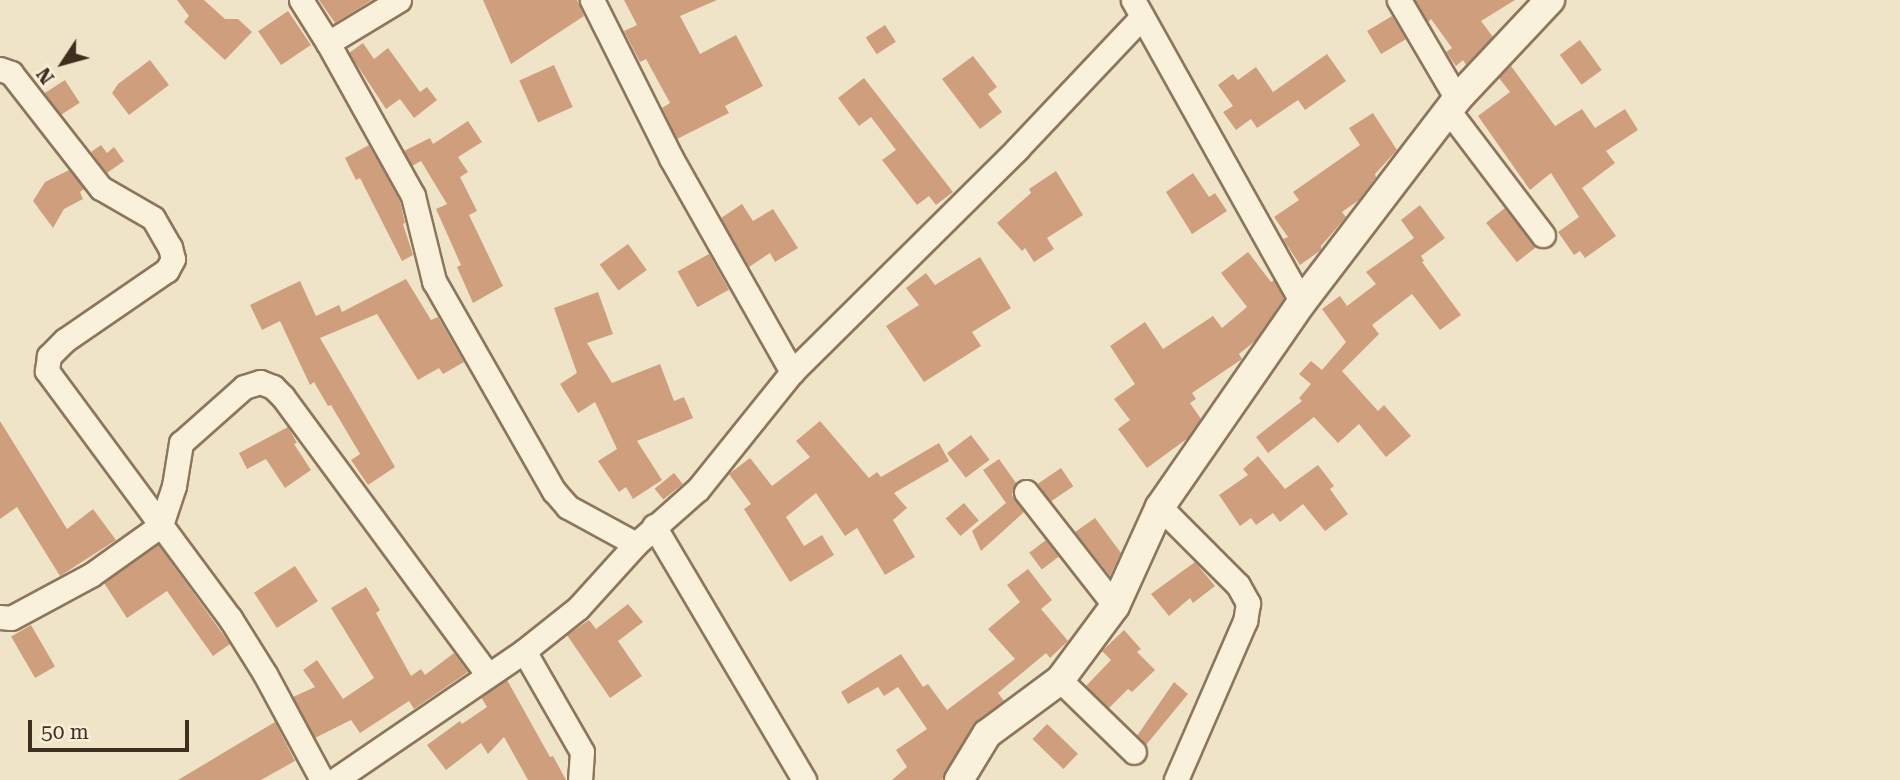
<!DOCTYPE html>
<style>
body{margin:0}
#map{position:relative;width:1900px;height:780px;overflow:hidden;background:#f0e4c8;font-family:"Roboto Serif",serif}
div>[style]{position:absolute}
[style*='--x']{left:calc(var(--x)*1px);top:calc(var(--y)*1px);width:calc(var(--w)*1px);rotate:calc(var(--a)*1deg)}
.building>*{inset:0;background:#cf9f7d;transform-origin:0 0}
.roads{filter:drop-shadow(2px 0 #8d765c) drop-shadow(-2px 0 #8d765c) drop-shadow(0 2px #8d765c) drop-shadow(0 -2px #8d765c)}
.minor>*{height:23px;margin:-11.5px;padding:0 11.5px;transform-origin:11.5px;border-radius:11.5px;background:#faf1dc}
.tertiary>*{height:28px;margin:-14px;padding:0 14px;transform-origin:14px;border-radius:14px;background:#faf1dc}
span{translate:-50% -50%;white-space:nowrap;text-align:center;line-height:1.15;-webkit-text-stroke:5px #f7eed8;paint-order:stroke}
.north{position:absolute;left:28px;top:28px;width:70px;height:70px;-webkit-text-stroke:5px #f7eed8;paint-order:stroke;rotate:234deg;font-size:19px;font-weight:700;line-height:28px;text-align:center;color:#3d2e20}
.north::after{content:'';display:block;margin:auto;width:24px;height:32px;background:#3d2e20;clip-path:polygon(50% 0,100% 100%,50% 72%,0 100%)}
.scale{position:absolute;left:28px;top:720px;width:161px;height:32px;box-sizing:border-box;border:4px solid #3d2e20;border-top:0;padding-left:9px;font-size:21px;line-height:24px;white-space:nowrap;color:#3d2e20;-webkit-text-stroke:5px #f7eed8;paint-order:stroke}
</style>
<div id="map">
<div class="building">
<i style="clip-path:polygon(177px 0,204px 0,225px 19px,238px 19px,252px 32px,225px 60px,184px 22px,189px 16px)"></i>
<i style="clip-path:polygon(319px 0,372px 0,335px 23px)"></i>
<i style="clip-path:polygon(483px 0,577px 0,584px 16px,511px 64px)"></i>
<i style="clip-path:polygon(624px 0,717px 0,680px 16px,700px 54px,736px 35px,763px 86px,725px 106px,729px 113px,677px 139px,662px 108px,670px 103px,646px 59px,640px 62px,624px 31px,637px 25px)"></i>
<i style="clip-path:polygon(1415px 0,1515px 0,1481px 21px,1493px 37px,1466px 65px,1463px 60px,1456px 66px,1446px 52px,1452px 48px,1431px 19px,1428px 22px)"></i>
<i style="left:288px;top:11px;width:41px;height:36px;rotate:56deg"></i>
<i style="left:1392px;top:16px;width:27px;height:29px;rotate:59deg"></i>
<i style="left:885px;top:25px;width:20px;height:23px;rotate:57deg"></i>
<i style="left:1580px;top:40px;width:37px;height:25px;rotate:54deg"></i>
<i style="clip-path:polygon(363px 43px,374px 59px,388px 48px,420px 92px,427px 87px,437px 100px,414px 118px,400px 99px,386px 109px,349px 53px)"></i>
<i style="clip-path:polygon(1327px 54px,1346px 81px,1305px 110px,1298px 100px,1257px 128px,1251px 119px,1236px 130px,1223px 112px,1233px 106px,1218px 85px,1233px 74px,1238px 80px,1256px 67px,1273px 92px)"></i>
<i style="clip-path:polygon(973px 56px,997px 87px,988px 94px,1002px 112px,980px 129px,942px 79px)"></i>
<i style="clip-path:polygon(150px 60px,169px 85px,129px 115px,112px 93px,118px 84px)"></i>
<i style="left:554px;top:65px;width:46px;height:38px;rotate:66deg"></i>
<i style="clip-path:polygon(1511px 66px,1555px 126px,1582px 109px,1595px 128px,1625px 109px,1638px 130px,1606px 151px,1615px 163px,1582px 188px,1616px 236px,1585px 258px,1580px 251px,1574px 255px,1558px 232px,1579px 217px,1551px 173px,1530px 190px,1478px 116px,1510px 92px,1499px 78px)"></i>
<i style="clip-path:polygon(864px 78px,953px 192px,936px 205px,929px 196px,917px 205px,882px 160px,896px 150px,871px 117px,859px 126px,838px 98px)"></i>
<i style="left:65px;top:80px;width:27px;height:24px;rotate:57deg"></i>
<i style="clip-path:polygon(1373px 113px,1397px 150px,1375px 174px,1376px 177px,1359px 200px,1342px 212px,1346px 217px,1321px 246px,1321px 250px,1300px 265px,1283px 239px,1288px 237px,1274px 217px,1299px 200px,1293px 192px,1360px 145px,1349px 128px)"></i>
<i style="clip-path:polygon(468px 121px,482px 142px,458px 157px,468px 172px,460px 177px,477px 211px,469px 215px,503px 286px,473px 303px,457px 267px,461px 265px,436px 209px,447px 204px,421px 161px,412px 166px,404px 151px,430px 138px,433px 144px)"></i>
<i style="clip-path:polygon(101px 145px,107px 153px,114px 147px,124px 161px,107px 173px,91px 152px)"></i>
<i style="clip-path:polygon(369px 145px,400px 201px,405px 223px,403px 224px,413px 255px,402px 261px,360px 178px,356px 180px,345px 158px)"></i>
<i style="clip-path:polygon(69px 170px,84px 189px,80px 192px,83px 199px,64px 209px,53px 228px,33px 201px,45px 182px)"></i>
<i style="clip-path:polygon(1056px 171px,1083px 215px,1047px 238px,1054px 249px,1034px 262px,1025px 248px,1022px 251px,997px 223px,1031px 193px,1029px 189px)"></i>
<i style="clip-path:polygon(1193px 173px,1209px 197px,1215px 193px,1227px 211px,1192px 234px,1166px 192px)"></i>
<i style="clip-path:polygon(742px 204px,753px 221px,773px 209px,798px 248px,775px 262px,770px 253px,749px 267px,721px 218px)"></i>
<i style="clip-path:polygon(1420px 205px,1445px 238px,1421px 256px,1424px 261px,1422px 262px,1461px 315px,1440px 330px,1412px 294px,1372px 325px,1379px 334px,1342px 371px,1378px 411px,1384px 405px,1411px 436px,1386px 457px,1359px 424px,1338px 443px,1314px 417px,1268px 453px,1256px 437px,1302px 401px,1299px 398px,1311px 384px,1299px 374px,1311px 361px,1322px 370px,1346px 342px,1322px 309px,1340px 296px,1347px 306px,1376px 284px,1366px 272px,1414px 238px,1401px 220px)"></i>
<i style="left:1505px;top:208px;width:50px;height:24px;rotate:52deg"></i>
<i style="left:628px;top:244px;width:32px;height:35px;rotate:54deg"></i>
<i style="clip-path:polygon(1248px 252px,1271px 282px,1274px 280px,1284px 299px,1255px 341px,1239px 354px,1242px 359px,1192px 393px,1196px 399px,1190px 403px,1201px 419px,1188px 438px,1147px 468px,1118px 429px,1130px 420px,1114px 399px,1135px 384px,1110px 346px,1145px 322px,1163px 349px,1213px 316px,1222px 328px,1247px 307px,1221px 273px)"></i>
<i style="left:709px;top:254px;width:41px;height:36px;rotate:61deg"></i>
<i style="clip-path:polygon(980px 257px,1011px 308px,972px 332px,981px 346px,924px 382px,886px 326px,919px 305px,906px 288px,926px 273px,935px 285px)"></i>
<i style="clip-path:polygon(406px 279px,431px 320px,438px 317px,464px 362px,443px 374px,439px 368px,418px 380px,377px 314px,320px 338px,395px 467px,368px 485px,351px 460px,360px 454px,331px 405px,328px 406px,314px 382px,310px 385px,280px 321px,262px 330px,250px 305px,300px 281px,316px 316px,339px 305px,342px 312px)"></i>
<i style="clip-path:polygon(598px 292px,613px 334px,587px 343px,612px 383px,660px 364px,674px 401px,684px 397px,693px 418px,637px 441px,662px 480px,633px 499px,626px 487px,619px 492px,598px 461px,617px 449px,595px 402px,578px 413px,560px 384px,577px 373px,554px 308px)"></i>
<i style="clip-path:polygon(0 421px,67px 529px,93px 509px,116px 540px,60px 576px,17px 507px,0 519px)"></i>
<i style="clip-path:polygon(820px 421px,869px 478px,877px 472px,881px 477px,939px 443px,949px 461px,894px 493px,907px 508px,893px 520px,915px 557px,885px 575px,857px 528px,845px 536px,816px 493px,786px 517px,804px 546px,822px 535px,834px 555px,790px 582px,744px 509px,751px 504px,729px 474px,750px 458px,772px 486px,810px 457px,796px 441px)"></i>
<i style="clip-path:polygon(288px 427px,297px 443px,294px 444px,311px 470px,285px 488px,266px 459px,247px 469px,239px 453px)"></i>
<i style="left:971px;top:435px;width:31px;height:30px;rotate:53deg"></i>
<i style="clip-path:polygon(1258px 456px,1285px 489px,1318px 465px,1334px 486px,1330px 489px,1348px 514px,1325px 531px,1303px 504px,1280px 522px,1273px 513px,1256px 525px,1251px 518px,1240px 526px,1219px 495px,1248px 475px,1243px 469px)"></i>
<i style="clip-path:polygon(999px 459px,1016px 483px,1012px 495px,1024px 512px,981px 551px,972px 531px,1006px 503px,983px 470px)"></i>
<i style="left:1061px;top:468px;width:22px;height:28px;rotate:56deg"></i>
<i style="left:674px;top:473px;width:14px;height:25px;rotate:51deg"></i>
<i style="left:964px;top:503px;width:23px;height:24px;rotate:50deg"></i>
<i style="clip-path:polygon(1095px 518px,1121px 553px,1110px 576px,1075px 532px)"></i>
<i style="left:1046px;top:540px;width:21px;height:21px;rotate:53deg"></i>
<i style="clip-path:polygon(158px 544px,230px 644px,213px 656px,167px 591px,127px 618px,104px 583px)"></i>
<i style="clip-path:polygon(1195px 562px,1215px 586px,1193px 603px,1190px 598px,1169px 616px,1151px 594px)"></i>
<i style="left:295px;top:566px;width:42px;height:49px;rotate:57deg"></i>
<i style="clip-path:polygon(1028px 569px,1052px 600px,1041px 609px,1068px 641px,1050px 658px,1046px 653px,998px 693px,1004px 701px,973px 725px,942px 780px,892px 780px,907px 767px,896px 750px,927px 729px,898px 687px,884px 696px,878px 687px,848px 704px,841px 692px,901px 654px,923px 687px,928px 684px,947px 710px,1015px 659px,988px 629px,1020px 602px,1007px 585px)"></i>
<i style="clip-path:polygon(366px 587px,380px 610px,376px 613px,411px 676px,421px 669px,425px 675px,454px 653px,468px 672px,414px 709px,409px 701px,360px 733px,351px 720px,315px 738px,293px 697px,315px 687px,303px 670px,317px 660px,343px 699px,374px 678px,331px 608px)"></i>
<i style="clip-path:polygon(628px 604px,643px 622px,618px 641px,642px 676px,610px 698px,567px 635px,589px 620px,596px 629px)"></i>
<i style="left:31px;top:625px;width:48px;height:23px;rotate:60deg"></i>
<i style="clip-path:polygon(1124px 630px,1141px 649px,1137px 652px,1155px 670px,1132px 692px,1128px 689px,1109px 708px,1086px 686px,1111px 660px,1102px 651px)"></i>
<i style="clip-path:polygon(507px 680px,550px 757px,553px 756px,566px 780px,528px 780px,504px 737px,488px 754px,481px 743px,446px 770px,427px 745px,460px 721px,462px 724px,487px 707px,481px 697px)"></i>
<i style="clip-path:polygon(1174px 682px,1188px 694px,1146px 745px,1137px 736px)"></i>
<i style="clip-path:polygon(275px 722px,295px 761px,261px 780px,178px 780px)"></i>
<i style="left:1047px;top:724px;width:43px;height:21px;rotate:44deg"></i>
</div>
<div class="roads">
<div class="minor">
<i style="--x:301;--y:0;--w:51;--a:57.9"></i>
<i style="--x:328;--y:43;--w:175;--a:60.9"></i>
<i style="--x:413;--y:196;--w:88;--a:76.1"></i>
<i style="--x:434;--y:281;--w:242;--a:60.3"></i>
<i style="--x:554;--y:491;--w:21;--a:49"></i>
<i style="--x:568;--y:507;--w:77;--a:28.6"></i>
<i style="--x:592;--y:0;--w:177;--a:63.4"></i>
<i style="--x:671;--y:158;--w:246;--a:60.5"></i>
<i style="--x:1133;--y:0;--w:346;--a:60.8"></i>
<i style="--x:1399;--y:0;--w:115;--a:59.6"></i>
<i style="--x:328;--y:43;--w:83;--a:-31.2"></i>
<i style="--x:0;--y:69;--w:12;--a:20"></i>
<i style="--x:11;--y:73;--w:146;--a:52"></i>
<i style="--x:101;--y:188;--w:60;--a:30"></i>
<i style="--x:153;--y:218;--w:34;--a:60"></i>
<i style="--x:170;--y:247;--w:12;--a:76"></i>
<i style="--x:173;--y:259;--w:13;--a:119"></i>
<i style="--x:167;--y:270;--w:124;--a:145.5"></i>
<i style="--x:65;--y:340;--w:23;--a:135"></i>
<i style="--x:49;--y:356;--w:15;--a:98"></i>
<i style="--x:47;--y:371;--w:307;--a:53.5"></i>
<i style="--x:230;--y:618;--w:66;--a:58"></i>
<i style="--x:265;--y:674;--w:120;--a:61.7"></i>
<i style="--x:1448;--y:110;--w:157;--a:52.8"></i>
<i style="--x:1026;--y:492;--w:145;--a:52"></i>
<i style="--x:1160;--y:507;--w:110;--a:45"></i>
<i style="--x:1238;--y:585;--w:21;--a:61"></i>
<i style="--x:1248;--y:603;--w:18;--a:99"></i>
<i style="--x:1245;--y:621;--w:173;--a:113.5"></i>
<i style="--x:654;--y:526;--w:295;--a:59.4"></i>
<i style="--x:0;--y:617;--w:11;--a:5"></i>
<i style="--x:11;--y:618;--w:91;--a:-28.3"></i>
<i style="--x:91;--y:575;--w:86;--a:-35.5"></i>
<i style="--x:161;--y:525;--w:41;--a:-71.6"></i>
<i style="--x:174;--y:486;--w:44;--a:-80.8"></i>
<i style="--x:181;--y:443;--w:84;--a:-41.6"></i>
<i style="--x:244;--y:387;--w:17;--a:-17"></i>
<i style="--x:260;--y:382;--w:14;--a:21"></i>
<i style="--x:273;--y:387;--w:14;--a:45"></i>
<i style="--x:283;--y:397;--w:344;--a:53.6"></i>
<i style="--x:524;--y:651;--w:116;--a:60.1"></i>
<i style="--x:582;--y:752;--w:28;--a:94"></i>
<i style="--x:1060;--y:680;--w:103;--a:44.2"></i>
<i style="--x:335;--y:780;--w:229;--a:-34.3"></i>
<i style="--x:524;--y:651;--w:69;--a:-38.5"></i>
<i style="--x:578;--y:608;--w:86;--a:-47.8"></i>
<i style="--x:636;--y:544;--w:83;--a:-41.6"></i>
<i style="--x:698;--y:489;--w:150;--a:-51.2"></i>
<i style="--x:792;--y:372;--w:317;--a:-44.7"></i>
<i style="--x:1017;--y:149;--w:180;--a:-46.6"></i>
</div>
<div class="tertiary">
<i style="--x:959;--y:780;--w:54;--a:-58.7"></i>
<i style="--x:987;--y:734;--w:91;--a:-36.5"></i>
<i style="--x:1060;--y:680;--w:92;--a:-53.4"></i>
<i style="--x:1115;--y:606;--w:109;--a:-65.6"></i>
<i style="--x:1160;--y:507;--w:249;--a:-55.3"></i>
<i style="--x:1302;--y:302;--w:255;--a:-52.6"></i>
<i style="--x:1457;--y:99;--w:136;--a:-46.8"></i>
</div>
</div>
<div class="north">N</div>
<div class="scale">50 m</div>
</div>
